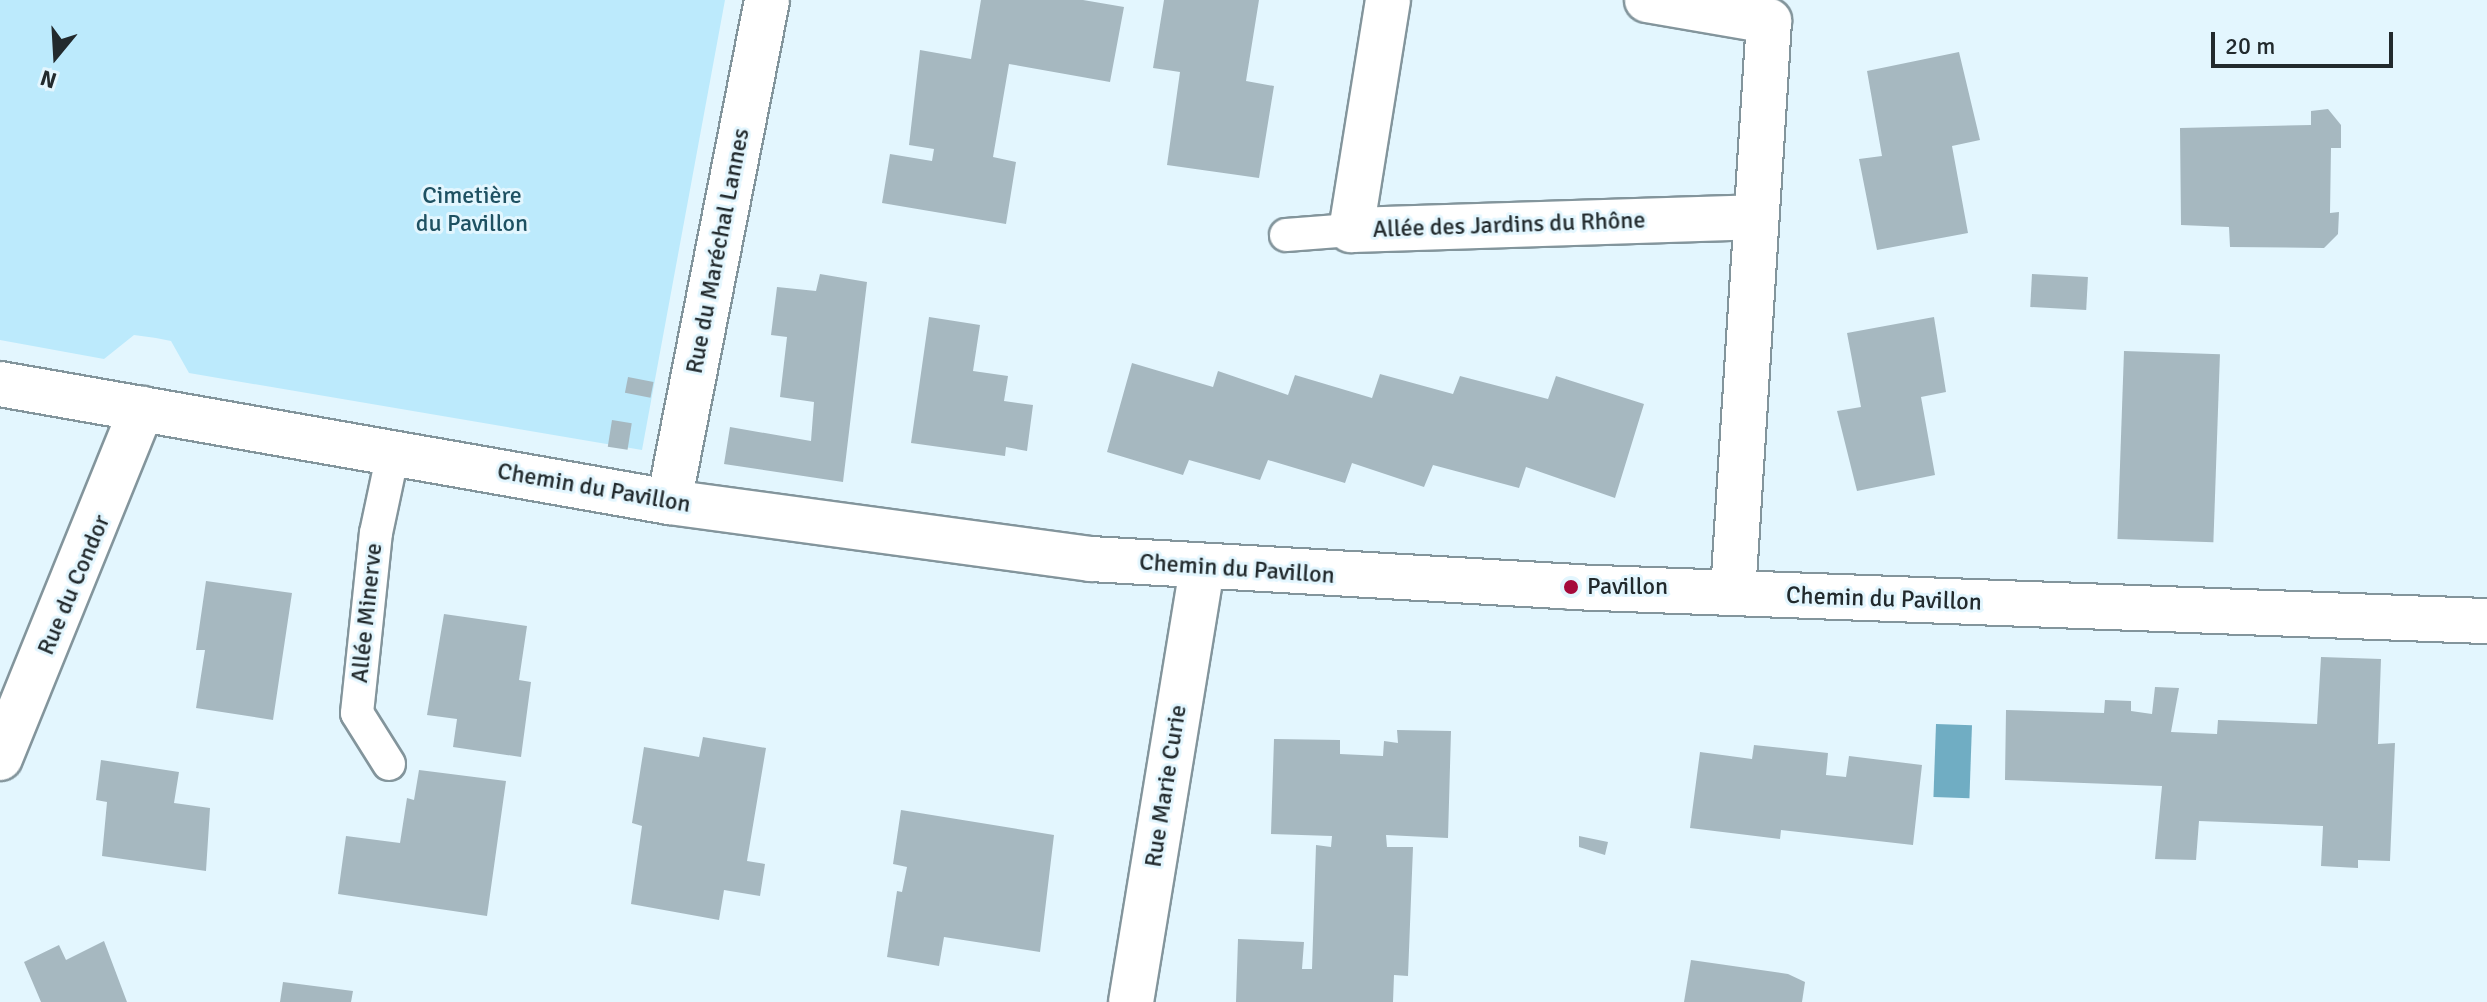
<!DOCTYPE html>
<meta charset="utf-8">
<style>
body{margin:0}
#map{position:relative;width:2487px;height:1002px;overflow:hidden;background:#e3f6fe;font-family:Signika,sans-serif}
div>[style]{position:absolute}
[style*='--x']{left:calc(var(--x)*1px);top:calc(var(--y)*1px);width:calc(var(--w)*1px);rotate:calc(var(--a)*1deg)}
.green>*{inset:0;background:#bceafc}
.water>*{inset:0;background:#70adc3;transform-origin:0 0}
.building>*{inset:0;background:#a6b8c0;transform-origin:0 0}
.roads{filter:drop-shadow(2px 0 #83959c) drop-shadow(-2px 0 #83959c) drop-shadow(0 2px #83959c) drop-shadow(0 -2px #83959c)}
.service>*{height:32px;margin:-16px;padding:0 16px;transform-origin:16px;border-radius:16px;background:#fff}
.minor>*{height:44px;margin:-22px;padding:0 22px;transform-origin:22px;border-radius:22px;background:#fff}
.dots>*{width:22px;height:22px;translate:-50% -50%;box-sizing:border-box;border:4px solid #e3f6fe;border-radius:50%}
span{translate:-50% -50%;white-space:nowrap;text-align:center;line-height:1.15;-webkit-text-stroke:6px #e3f6fe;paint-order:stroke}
.park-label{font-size:24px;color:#1e5162}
.street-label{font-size:24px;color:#222a2d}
.poi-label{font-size:24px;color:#222a2d}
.left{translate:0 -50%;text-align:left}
.north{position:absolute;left:16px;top:16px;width:80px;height:80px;-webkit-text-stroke:6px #e3f6fe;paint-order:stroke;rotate:198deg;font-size:22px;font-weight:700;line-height:32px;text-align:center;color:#222a2d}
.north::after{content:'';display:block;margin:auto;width:28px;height:36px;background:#222a2d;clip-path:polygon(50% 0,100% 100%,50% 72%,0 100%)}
.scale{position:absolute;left:2211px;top:32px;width:182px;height:36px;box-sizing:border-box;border:4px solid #222a2d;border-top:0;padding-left:10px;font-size:24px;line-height:28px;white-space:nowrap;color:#222a2d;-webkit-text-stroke:6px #e3f6fe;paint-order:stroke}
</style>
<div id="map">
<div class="green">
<i style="clip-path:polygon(0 0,725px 0,642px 450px,189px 373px,171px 341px,156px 338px,134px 335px,104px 359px,0 340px)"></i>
</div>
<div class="water">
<i style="left:1936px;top:724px;width:36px;height:73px;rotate:2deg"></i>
</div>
<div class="building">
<i style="clip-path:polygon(981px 0,1083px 0,1124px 7px,1110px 82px,1009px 64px,993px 157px,1016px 162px,1006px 224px,882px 203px,890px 154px,932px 161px,934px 149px,909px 145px,920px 50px,971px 59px)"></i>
<i style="clip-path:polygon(1164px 0,1259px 0,1246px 81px,1274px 86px,1259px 178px,1167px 165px,1180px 72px,1153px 68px)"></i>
<i style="clip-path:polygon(1959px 52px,1980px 140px,1952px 146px,1968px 233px,1877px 250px,1859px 159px,1882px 156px,1867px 71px)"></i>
<i style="clip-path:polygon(2328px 109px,2341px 125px,2341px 148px,2331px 148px,2330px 213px,2339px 212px,2338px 234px,2324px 248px,2230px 247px,2229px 227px,2181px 225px,2180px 128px,2311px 125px,2311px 111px)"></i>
<i style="clip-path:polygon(820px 274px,867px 282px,843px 482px,724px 464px,730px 427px,811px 441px,814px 402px,780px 397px,787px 337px,771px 335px,777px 287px,816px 291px)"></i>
<i style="left:2032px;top:274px;width:56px;height:33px;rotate:3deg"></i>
<i style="clip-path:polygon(929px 317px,980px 325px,973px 371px,1008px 376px,1004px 401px,1033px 405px,1027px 451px,1006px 447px,1005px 456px,911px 443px)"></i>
<i style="clip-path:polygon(1934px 317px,1946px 392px,1921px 397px,1935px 475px,1857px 491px,1837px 411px,1861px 407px,1847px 333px)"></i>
<i style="left:2124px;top:351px;width:96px;height:188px;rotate:2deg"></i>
<i style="clip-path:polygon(1132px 363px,1213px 387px,1218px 371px,1288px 395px,1295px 375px,1372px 398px,1380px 374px,1453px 394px,1460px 376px,1548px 399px,1556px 376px,1644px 404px,1615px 498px,1526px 467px,1519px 488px,1433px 465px,1424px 487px,1352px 463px,1345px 483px,1268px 460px,1260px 480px,1189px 460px,1183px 475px,1107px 452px)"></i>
<i style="left:628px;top:377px;width:26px;height:16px;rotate:11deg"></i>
<i style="left:612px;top:420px;width:20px;height:27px;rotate:9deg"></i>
<i style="clip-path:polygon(206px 581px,292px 593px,273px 720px,196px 708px,205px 650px,196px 650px)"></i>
<i style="clip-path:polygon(444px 614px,527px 626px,519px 680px,531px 682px,521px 757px,453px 747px,457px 719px,427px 715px)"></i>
<i style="clip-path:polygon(2321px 657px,2381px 659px,2378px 744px,2395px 743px,2390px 861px,2358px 860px,2358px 868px,2321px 866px,2323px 826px,2199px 821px,2196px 860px,2155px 859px,2162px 786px,2005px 780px,2006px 710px,2104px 713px,2105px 700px,2131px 701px,2131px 711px,2152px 714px,2155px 687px,2179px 688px,2171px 732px,2217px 734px,2218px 720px,2317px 724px)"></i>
<i style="clip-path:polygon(1397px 730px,1451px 731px,1448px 838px,1386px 835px,1387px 847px,1413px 847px,1408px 976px,1394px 975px,1393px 1002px,1236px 1002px,1238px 939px,1304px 942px,1302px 969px,1312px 969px,1316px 845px,1331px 847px,1332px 836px,1271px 834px,1274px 739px,1340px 740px,1340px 754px,1383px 756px,1384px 741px,1398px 743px)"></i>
<i style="clip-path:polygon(703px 737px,766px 748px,747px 861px,765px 864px,760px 896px,724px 890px,719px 920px,631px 904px,642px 826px,632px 823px,644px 747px,699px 757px)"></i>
<i style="clip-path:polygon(1754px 745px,1828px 753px,1826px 775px,1846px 777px,1849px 756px,1922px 765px,1913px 845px,1781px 830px,1780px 839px,1690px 828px,1700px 752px,1752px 759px)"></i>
<i style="clip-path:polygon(101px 760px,179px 772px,174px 803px,210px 808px,206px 871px,102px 856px,107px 802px,96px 800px)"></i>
<i style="clip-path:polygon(419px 770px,506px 781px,487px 916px,338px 894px,346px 836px,400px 843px,407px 798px,414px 800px)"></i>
<i style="clip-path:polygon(901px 810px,1054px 835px,1040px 952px,944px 937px,939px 966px,887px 957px,897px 891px,902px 892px,907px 867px,893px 864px)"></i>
<i style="clip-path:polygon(1579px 836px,1608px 842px,1605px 855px,1579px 847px)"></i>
<i style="clip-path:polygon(104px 941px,127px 1002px,41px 1002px,24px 962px,59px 945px,66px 960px)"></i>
<i style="clip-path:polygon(1691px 960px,1788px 974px,1805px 982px,1802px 1002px,1684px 1002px)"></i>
<i style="clip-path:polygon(283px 982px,353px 991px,351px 1002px,280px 1002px)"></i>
</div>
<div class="roads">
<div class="service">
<i style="--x:1286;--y:235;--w:65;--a:-4.4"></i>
<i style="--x:389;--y:764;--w:60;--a:-122.1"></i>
<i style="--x:357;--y:713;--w:181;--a:-84"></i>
<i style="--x:376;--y:533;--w:82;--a:-78"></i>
</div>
<div class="minor">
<i style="--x:1388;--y:0;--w:233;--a:99.1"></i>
<i style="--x:1351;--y:230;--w:405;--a:-1.8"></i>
<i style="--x:1647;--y:0;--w:124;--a:9.8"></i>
<i style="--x:1769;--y:21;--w:573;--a:93.6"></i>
<i style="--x:0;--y:384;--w:679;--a:10"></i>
<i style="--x:669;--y:502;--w:426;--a:7.7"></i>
<i style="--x:1091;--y:559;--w:481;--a:3.3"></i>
<i style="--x:1571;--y:587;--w:917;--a:2.13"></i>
<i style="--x:669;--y:502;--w:511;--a:-78.95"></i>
<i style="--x:0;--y:758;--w:377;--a:-67.9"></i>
<i style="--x:1131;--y:1002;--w:439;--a:-80.7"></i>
</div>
</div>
<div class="dots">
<i style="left:1571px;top:587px;background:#a50a3a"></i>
</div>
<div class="park-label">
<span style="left:472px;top:210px">Cimetière<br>du Pavillon</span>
</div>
<div class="street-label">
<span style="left:1509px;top:225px;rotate:-2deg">Allée des Jardins du Rhône</span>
<span style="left:718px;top:251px;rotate:-79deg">Rue du Maréchal Lannes</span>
<span style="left:594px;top:488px;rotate:10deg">Chemin du Pavillon</span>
<span style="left:1237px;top:569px;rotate:4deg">Chemin du Pavillon</span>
<span style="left:74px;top:585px;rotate:-67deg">Rue du Condor</span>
<span style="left:1884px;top:599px;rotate:2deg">Chemin du Pavillon</span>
<span style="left:367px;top:613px;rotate:-84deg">Allée Minerve</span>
<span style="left:1166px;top:786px;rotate:-81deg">Rue Marie Curie</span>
</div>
<div class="poi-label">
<span class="left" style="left:1587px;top:587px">Pavillon</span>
</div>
<div class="north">N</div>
<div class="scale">20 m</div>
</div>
